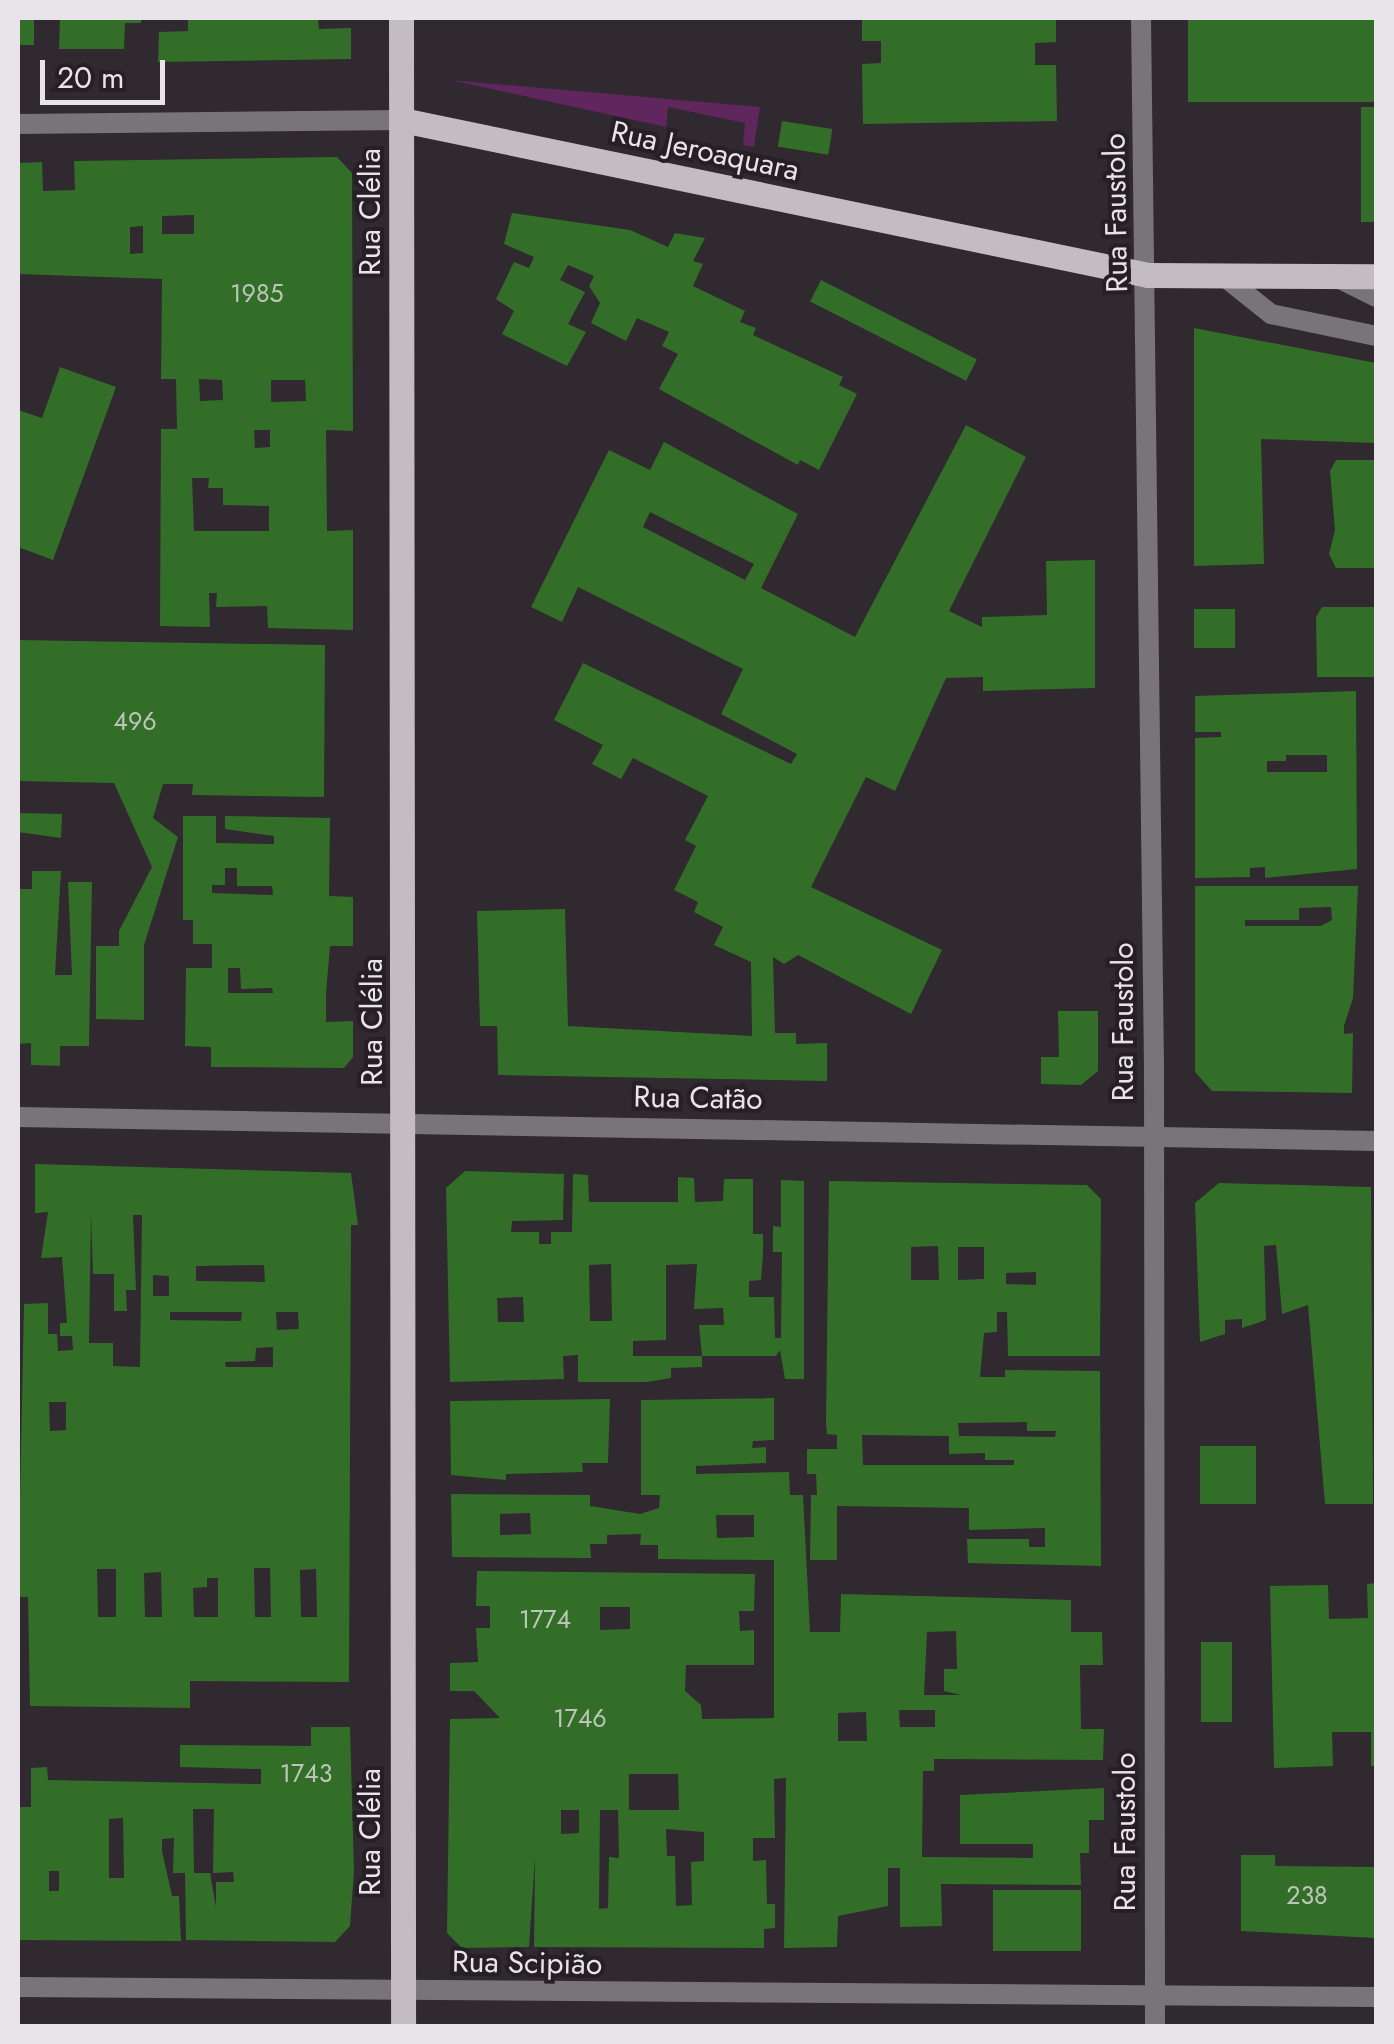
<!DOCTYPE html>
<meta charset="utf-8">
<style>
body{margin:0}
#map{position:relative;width:1394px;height:2044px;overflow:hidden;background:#30292f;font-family:Jost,sans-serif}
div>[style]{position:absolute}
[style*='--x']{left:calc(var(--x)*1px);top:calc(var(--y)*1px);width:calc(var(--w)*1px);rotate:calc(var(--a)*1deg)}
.green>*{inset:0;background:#5f275d}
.building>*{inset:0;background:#326e27;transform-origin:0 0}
.service>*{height:20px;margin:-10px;padding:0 10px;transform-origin:10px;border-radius:10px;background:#787477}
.minor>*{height:20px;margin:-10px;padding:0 10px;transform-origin:10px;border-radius:10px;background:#787477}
.tertiary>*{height:20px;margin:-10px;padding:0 10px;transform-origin:10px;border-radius:10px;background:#787477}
.primary>*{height:25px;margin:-12.5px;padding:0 12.5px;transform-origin:12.5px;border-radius:12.5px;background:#c4bcc3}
span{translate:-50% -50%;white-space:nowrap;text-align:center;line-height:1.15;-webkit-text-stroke:8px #261f26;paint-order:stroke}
.number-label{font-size:25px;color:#bbc6b8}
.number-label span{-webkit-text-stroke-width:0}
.street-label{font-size:30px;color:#e9e4e9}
.frame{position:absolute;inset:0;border:20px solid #e9e4e9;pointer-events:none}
.scale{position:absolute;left:40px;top:60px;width:125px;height:45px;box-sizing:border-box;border:5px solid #e9e4e9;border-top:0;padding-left:12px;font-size:30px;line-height:35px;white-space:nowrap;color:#e9e4e9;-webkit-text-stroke:8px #261f26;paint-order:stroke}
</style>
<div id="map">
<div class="green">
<i style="clip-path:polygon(450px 80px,760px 107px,754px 147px,743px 145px,745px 123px,668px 107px,666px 127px)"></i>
</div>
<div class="building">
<i style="left:18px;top:18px;width:16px;height:27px"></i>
<i style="clip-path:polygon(60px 18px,141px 18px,141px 23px,125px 23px,124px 49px,59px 49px)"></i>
<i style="clip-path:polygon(188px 18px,318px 18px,319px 29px,351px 28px,351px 59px,158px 62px,159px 32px,188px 31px)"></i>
<i style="clip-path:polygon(862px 18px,1056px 18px,1056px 42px,1035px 43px,1035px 65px,1056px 65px,1057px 121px,863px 124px,862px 64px,881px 63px,881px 41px,862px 41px)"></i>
<i style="left:1188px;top:18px;width:188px;height:84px"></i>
<i style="left:1361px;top:107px;width:15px;height:115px"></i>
<i style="left:782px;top:121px;width:51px;height:26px;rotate:9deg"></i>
<i style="clip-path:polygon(evenodd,337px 157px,352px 173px,353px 431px,326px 430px,327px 531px,353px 530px,353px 630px,268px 628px,267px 606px,216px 607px,217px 593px,209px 593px,210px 627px,160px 626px,161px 429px,177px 429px,176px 379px,161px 379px,162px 279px,18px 274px,18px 163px,42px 162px,43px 191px,75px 190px,74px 161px,337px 157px,194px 215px,194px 234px,162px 234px,162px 216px,194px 215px,337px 157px,143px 226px,143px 253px,130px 254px,130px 227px,143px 226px,337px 157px,199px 379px,222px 380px,223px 400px,200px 401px,199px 379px,337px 157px,271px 380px,305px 380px,306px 401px,271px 402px,271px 380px,337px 157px,254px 430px,270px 430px,270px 447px,255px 448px,254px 430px,337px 157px,192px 478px,209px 478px,208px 488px,223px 488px,223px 505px,269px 506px,269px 531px,194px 531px,192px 478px)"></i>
<i style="clip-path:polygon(512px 213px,630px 230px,668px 247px,675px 233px,705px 238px,693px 261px,703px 264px,693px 286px,745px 311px,740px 322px,756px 328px,753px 335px,843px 377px,839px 385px,857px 394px,819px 470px,800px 460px,798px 465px,659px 389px,678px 354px,662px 346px,669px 332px,637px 318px,626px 341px,591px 323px,600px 303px,589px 286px,594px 276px,568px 265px,560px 280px,585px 292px,568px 324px,586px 332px,567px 366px,502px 334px,514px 311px,496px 299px,514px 262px,529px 268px,534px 257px,504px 244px)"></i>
<i style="left:821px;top:280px;width:175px;height:24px;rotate:27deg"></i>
<i style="clip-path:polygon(1194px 328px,1376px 363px,1376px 443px,1261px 439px,1264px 564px,1194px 566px)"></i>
<i style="clip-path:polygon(60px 367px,116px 387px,53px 560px,18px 547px,18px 410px,42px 418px)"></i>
<i style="clip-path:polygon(evenodd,966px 425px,1026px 457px,949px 611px,982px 627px,982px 617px,1047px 615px,1046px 561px,1095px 560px,1095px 688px,983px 691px,983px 677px,946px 678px,895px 791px,866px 777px,811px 887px,942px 950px,911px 1014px,798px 955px,784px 964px,773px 957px,775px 1033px,796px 1033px,796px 1044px,827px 1043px,827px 1081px,498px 1075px,497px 1026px,480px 1026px,477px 911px,565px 909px,568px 1026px,752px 1036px,751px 962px,714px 945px,723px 927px,694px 912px,698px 902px,674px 890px,696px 846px,685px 840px,708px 796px,633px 758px,621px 779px,592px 764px,603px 745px,554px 720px,583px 663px,791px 764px,797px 754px,721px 714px,743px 669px,578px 587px,562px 622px,531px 607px,609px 450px,650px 470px,664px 442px,798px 514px,761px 588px,855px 637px,966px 425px,650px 512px,754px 564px,745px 580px,643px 527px,650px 512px)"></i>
<i style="clip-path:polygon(1336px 460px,1376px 460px,1376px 568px,1336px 568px,1329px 554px,1335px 530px,1330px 471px)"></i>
<i style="clip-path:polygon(1322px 607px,1375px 607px,1376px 677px,1317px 677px,1316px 617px)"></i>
<i style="left:1194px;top:609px;width:41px;height:39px"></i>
<i style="clip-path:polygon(18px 640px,325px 645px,324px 797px,192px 795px,193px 784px,163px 784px,153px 818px,178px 837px,144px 945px,144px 1020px,96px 1019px,96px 946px,119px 946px,119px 931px,152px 867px,114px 783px,18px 781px)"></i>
<i style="clip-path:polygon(evenodd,1356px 691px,1357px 869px,1265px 878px,1265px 867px,1250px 868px,1250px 877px,1195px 878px,1195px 738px,1221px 737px,1221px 732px,1195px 732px,1195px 696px,1356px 691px,1286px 755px,1327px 755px,1327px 772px,1267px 772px,1267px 761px,1286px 761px,1286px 755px)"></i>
<i style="clip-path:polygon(18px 813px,62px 814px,61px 838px,18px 832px)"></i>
<i style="clip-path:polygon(evenodd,183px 816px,216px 816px,216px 843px,274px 844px,274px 836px,225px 829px,225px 816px,330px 818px,329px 896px,353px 897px,353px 946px,330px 946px,326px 993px,326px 1022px,353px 1021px,353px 1057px,344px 1068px,211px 1067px,211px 1047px,185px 1046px,186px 968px,212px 968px,212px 944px,193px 944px,193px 920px,183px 920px,183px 816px,225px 868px,237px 868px,237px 886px,272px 886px,273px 895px,212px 893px,212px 885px,225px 885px,225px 868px,183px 816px,228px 968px,240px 968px,241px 989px,272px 988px,273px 993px,228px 993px,228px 968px)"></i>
<i style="clip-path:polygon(32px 871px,61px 871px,55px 975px,72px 975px,68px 882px,92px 882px,89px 1046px,60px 1046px,60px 1066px,31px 1065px,31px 1043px,18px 1044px,18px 889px,32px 889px)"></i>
<i style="clip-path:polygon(evenodd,1195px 886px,1358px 886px,1353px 998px,1344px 1026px,1344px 1034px,1353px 1033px,1352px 1093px,1212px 1091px,1195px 1072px,1195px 886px,1331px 907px,1332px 920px,1321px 926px,1245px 926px,1245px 920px,1299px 920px,1299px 908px,1331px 907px)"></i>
<i style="clip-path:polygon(1058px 1011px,1098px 1011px,1098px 1071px,1081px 1085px,1041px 1084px,1041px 1057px,1059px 1057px)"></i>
<i style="clip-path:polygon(evenodd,35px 1164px,351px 1173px,358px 1225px,351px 1225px,349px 1682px,190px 1681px,190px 1708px,30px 1706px,28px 1597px,18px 1597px,24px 1304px,48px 1303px,48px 1334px,57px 1334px,58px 1351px,73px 1350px,72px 1336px,60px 1336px,60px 1323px,67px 1323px,62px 1257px,41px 1258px,48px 1212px,35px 1213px,35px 1164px,91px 1214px,93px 1274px,114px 1274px,114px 1311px,127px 1311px,126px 1290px,136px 1290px,133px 1215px,142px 1215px,140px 1367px,113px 1366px,113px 1343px,89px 1343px,91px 1214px,35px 1164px,264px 1265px,265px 1282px,196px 1281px,196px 1266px,264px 1265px,35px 1164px,153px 1275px,169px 1276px,169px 1296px,153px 1296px,153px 1275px,35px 1164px,170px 1312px,242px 1312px,241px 1321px,170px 1320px,170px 1312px,35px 1164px,276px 1312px,298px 1312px,299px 1329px,277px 1330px,276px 1312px,35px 1164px,273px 1347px,273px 1367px,226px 1367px,225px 1362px,255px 1361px,256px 1348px,273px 1347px,35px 1164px,49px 1402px,66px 1402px,66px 1430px,50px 1431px,49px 1402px,35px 1164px,254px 1568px,270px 1568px,271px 1617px,255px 1617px,254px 1568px,35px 1164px,97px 1569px,116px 1569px,116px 1617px,98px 1617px,97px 1569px,35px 1164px,316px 1569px,317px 1617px,301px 1617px,300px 1570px,316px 1569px,35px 1164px,161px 1572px,162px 1617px,145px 1617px,144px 1573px,161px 1572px,35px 1164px,207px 1578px,218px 1578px,218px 1617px,194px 1617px,193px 1588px,207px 1587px,207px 1578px)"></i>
<i style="clip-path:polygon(evenodd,465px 1171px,564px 1174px,563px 1220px,512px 1221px,511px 1232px,539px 1232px,539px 1244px,551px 1244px,551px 1232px,572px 1232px,573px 1174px,588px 1175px,589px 1202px,678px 1202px,678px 1177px,694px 1178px,695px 1202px,723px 1201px,724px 1179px,753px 1179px,753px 1234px,763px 1234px,763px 1254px,761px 1280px,749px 1281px,749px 1297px,774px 1297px,775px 1338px,781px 1338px,782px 1252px,773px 1252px,773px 1226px,781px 1227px,781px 1180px,804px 1181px,804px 1379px,785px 1379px,780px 1350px,776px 1356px,702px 1356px,702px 1367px,671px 1368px,671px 1378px,647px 1382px,578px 1382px,578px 1355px,563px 1356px,564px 1379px,450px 1382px,446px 1188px,465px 1171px,611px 1264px,612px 1321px,590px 1321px,589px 1265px,611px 1264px,465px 1171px,697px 1264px,694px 1309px,723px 1308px,724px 1325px,699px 1325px,702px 1356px,633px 1356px,633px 1341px,666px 1340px,666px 1265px,697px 1264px,465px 1171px,523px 1297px,524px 1322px,498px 1322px,497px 1298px,523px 1297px)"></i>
<i style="clip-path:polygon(evenodd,829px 1181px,1087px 1185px,1101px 1199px,1100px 1356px,1008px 1356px,1007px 1312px,997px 1312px,997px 1332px,984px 1333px,980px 1377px,1005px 1377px,1005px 1370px,1100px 1371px,1101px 1566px,968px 1563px,967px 1539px,1029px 1539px,1029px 1547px,1045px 1547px,1045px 1528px,969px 1530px,969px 1508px,837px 1506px,837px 1560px,810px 1560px,811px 1495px,817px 1495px,816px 1474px,807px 1474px,807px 1449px,837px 1449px,837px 1435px,827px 1434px,826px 1423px,829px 1181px,938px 1246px,939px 1280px,911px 1280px,911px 1247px,938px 1246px,829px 1181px,958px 1247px,984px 1247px,984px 1279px,958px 1280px,958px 1247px,829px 1181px,1036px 1272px,1036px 1285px,1006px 1284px,1006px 1273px,1036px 1272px,829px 1181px,1027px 1422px,1027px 1431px,1056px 1431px,1055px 1437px,959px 1436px,958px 1423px,1027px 1422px,829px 1181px,862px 1435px,949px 1436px,949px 1454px,985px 1453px,985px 1460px,1014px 1460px,1014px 1465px,863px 1465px,862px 1435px)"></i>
<i style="clip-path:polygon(1219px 1183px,1371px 1187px,1373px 1504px,1325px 1504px,1308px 1305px,1282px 1314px,1276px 1245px,1264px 1246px,1266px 1320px,1242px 1328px,1242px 1319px,1225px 1320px,1225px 1334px,1200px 1342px,1195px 1203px)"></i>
<i style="clip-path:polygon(evenodd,774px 1398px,774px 1440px,753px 1441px,752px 1448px,766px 1447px,766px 1463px,696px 1466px,696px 1474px,789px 1472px,790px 1495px,803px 1495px,810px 1632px,840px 1632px,841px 1594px,1071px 1600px,1071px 1632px,1102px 1632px,1103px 1665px,1080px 1665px,1081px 1729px,1104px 1729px,1103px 1760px,934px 1759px,934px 1771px,923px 1771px,922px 1857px,1033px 1858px,1033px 1844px,960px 1844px,960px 1795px,1104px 1788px,1104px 1820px,1089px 1820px,1089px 1853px,1080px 1853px,1081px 1885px,941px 1884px,942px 1926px,900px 1927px,900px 1868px,888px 1868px,888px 1906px,838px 1916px,837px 1947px,784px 1948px,786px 1778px,774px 1779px,775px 1838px,753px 1838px,753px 1861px,766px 1860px,767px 1904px,775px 1904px,775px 1928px,764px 1929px,764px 1948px,534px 1947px,535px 1857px,529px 1947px,462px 1948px,447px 1933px,450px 1719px,500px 1718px,474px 1691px,450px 1691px,450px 1663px,478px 1662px,476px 1628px,490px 1628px,490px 1606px,476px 1606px,477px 1571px,755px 1574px,754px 1611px,739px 1611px,740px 1631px,754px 1630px,754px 1665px,686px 1665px,685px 1691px,701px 1705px,702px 1719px,774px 1718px,774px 1560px,658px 1559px,658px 1545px,640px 1545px,641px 1534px,607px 1535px,607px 1544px,590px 1544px,591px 1558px,452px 1557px,451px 1494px,590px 1495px,590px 1506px,640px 1514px,659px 1508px,660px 1495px,641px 1495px,641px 1400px,774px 1398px,530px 1513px,531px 1534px,500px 1535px,500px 1514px,530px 1513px,774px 1398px,716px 1515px,754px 1515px,754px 1537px,717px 1538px,716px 1515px,774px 1398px,600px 1607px,630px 1607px,630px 1629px,600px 1630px,600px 1607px,774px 1398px,956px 1631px,957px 1669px,944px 1669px,944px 1691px,961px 1695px,924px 1695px,927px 1632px,956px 1631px,774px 1398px,899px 1710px,935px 1710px,935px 1727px,900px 1727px,899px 1710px,774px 1398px,866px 1712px,867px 1741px,838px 1741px,838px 1713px,866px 1712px,774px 1398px,629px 1774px,678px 1774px,679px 1810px,629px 1810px,629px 1774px,774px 1398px,561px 1810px,579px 1810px,579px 1833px,561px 1834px,561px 1810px,774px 1398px,600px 1810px,618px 1810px,619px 1858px,609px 1857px,608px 1908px,599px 1909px,600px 1810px,774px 1398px,666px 1829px,704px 1832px,704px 1861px,691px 1862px,692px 1905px,676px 1906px,675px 1856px,667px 1856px,666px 1829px)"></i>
<i style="clip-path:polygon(610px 1399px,608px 1463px,582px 1463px,583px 1472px,506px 1474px,506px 1480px,451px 1475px,450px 1401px)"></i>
<i style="left:1256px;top:1446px;width:58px;height:56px;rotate:90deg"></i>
<i style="clip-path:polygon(1376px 1583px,1376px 1766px,1371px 1766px,1371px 1732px,1332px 1732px,1333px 1766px,1274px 1768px,1270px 1586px,1328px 1585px,1329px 1619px,1368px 1618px,1367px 1584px)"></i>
<i style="left:1232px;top:1642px;width:80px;height:31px;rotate:90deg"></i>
<i style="clip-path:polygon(evenodd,311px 1727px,350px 1727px,354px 1871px,350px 1926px,335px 1942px,186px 1940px,185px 1873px,173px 1873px,174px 1838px,162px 1839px,162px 1851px,172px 1896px,179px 1896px,181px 1941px,18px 1940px,18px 1807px,31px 1807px,31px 1768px,47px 1767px,48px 1780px,261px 1784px,261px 1769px,180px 1767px,180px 1745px,311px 1746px,311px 1727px,193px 1809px,214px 1809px,213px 1873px,233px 1872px,234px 1882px,216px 1882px,216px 1907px,210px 1873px,194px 1873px,193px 1809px,311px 1727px,123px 1818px,124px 1878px,109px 1878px,109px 1819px,123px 1818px,311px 1727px,49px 1871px,59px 1871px,59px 1891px,49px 1891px,49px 1871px)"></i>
<i style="clip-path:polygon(1241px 1855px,1275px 1855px,1275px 1866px,1376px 1867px,1376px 1938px,1241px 1931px)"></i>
<i style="left:993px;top:1890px;width:88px;height:61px"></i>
</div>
<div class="service">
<i style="--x:1336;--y:277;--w:45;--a:26.6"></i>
</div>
<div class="minor">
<i style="--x:1222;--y:275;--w:63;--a:38.5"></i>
<i style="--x:1271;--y:314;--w:107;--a:11.8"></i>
<i style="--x:18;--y:1117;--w:1358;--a:1.01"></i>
<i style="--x:18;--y:1987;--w:1358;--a:0.42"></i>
</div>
<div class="tertiary">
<i style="--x:1141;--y:18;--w:1045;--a:89.29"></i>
<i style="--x:1154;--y:1063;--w:963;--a:89.94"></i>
<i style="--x:18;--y:124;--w:384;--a:-0.6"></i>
</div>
<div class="primary">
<i style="--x:401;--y:18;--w:2008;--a:89.94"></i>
<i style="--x:402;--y:120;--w:762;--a:11.74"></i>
<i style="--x:1148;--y:275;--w:228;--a:0.3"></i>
</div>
<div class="number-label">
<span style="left:257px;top:293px">1985</span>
<span style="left:135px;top:721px">496</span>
<span style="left:545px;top:1619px">1774</span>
<span style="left:580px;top:1718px">1746</span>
<span style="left:306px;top:1773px">1743</span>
<span style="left:1307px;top:1895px">238</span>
</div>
<div class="street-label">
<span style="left:705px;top:151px;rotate:12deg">Rua Jeroaquara</span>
<span style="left:370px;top:212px;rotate:-90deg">Rua Clélia</span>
<span style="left:1116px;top:213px;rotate:-91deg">Rua Faustolo</span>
<span style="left:372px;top:1022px;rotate:-90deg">Rua Clélia</span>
<span style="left:1123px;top:1022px;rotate:-90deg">Rua Faustolo</span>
<span style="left:698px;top:1098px;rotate:1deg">Rua Catão</span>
<span style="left:370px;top:1832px;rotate:-90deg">Rua Clélia</span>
<span style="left:1125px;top:1832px;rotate:-90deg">Rua Faustolo</span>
<span style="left:527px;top:1963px;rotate:1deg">Rua Scipião</span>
</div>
<div class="frame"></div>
<div class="scale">20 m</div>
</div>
